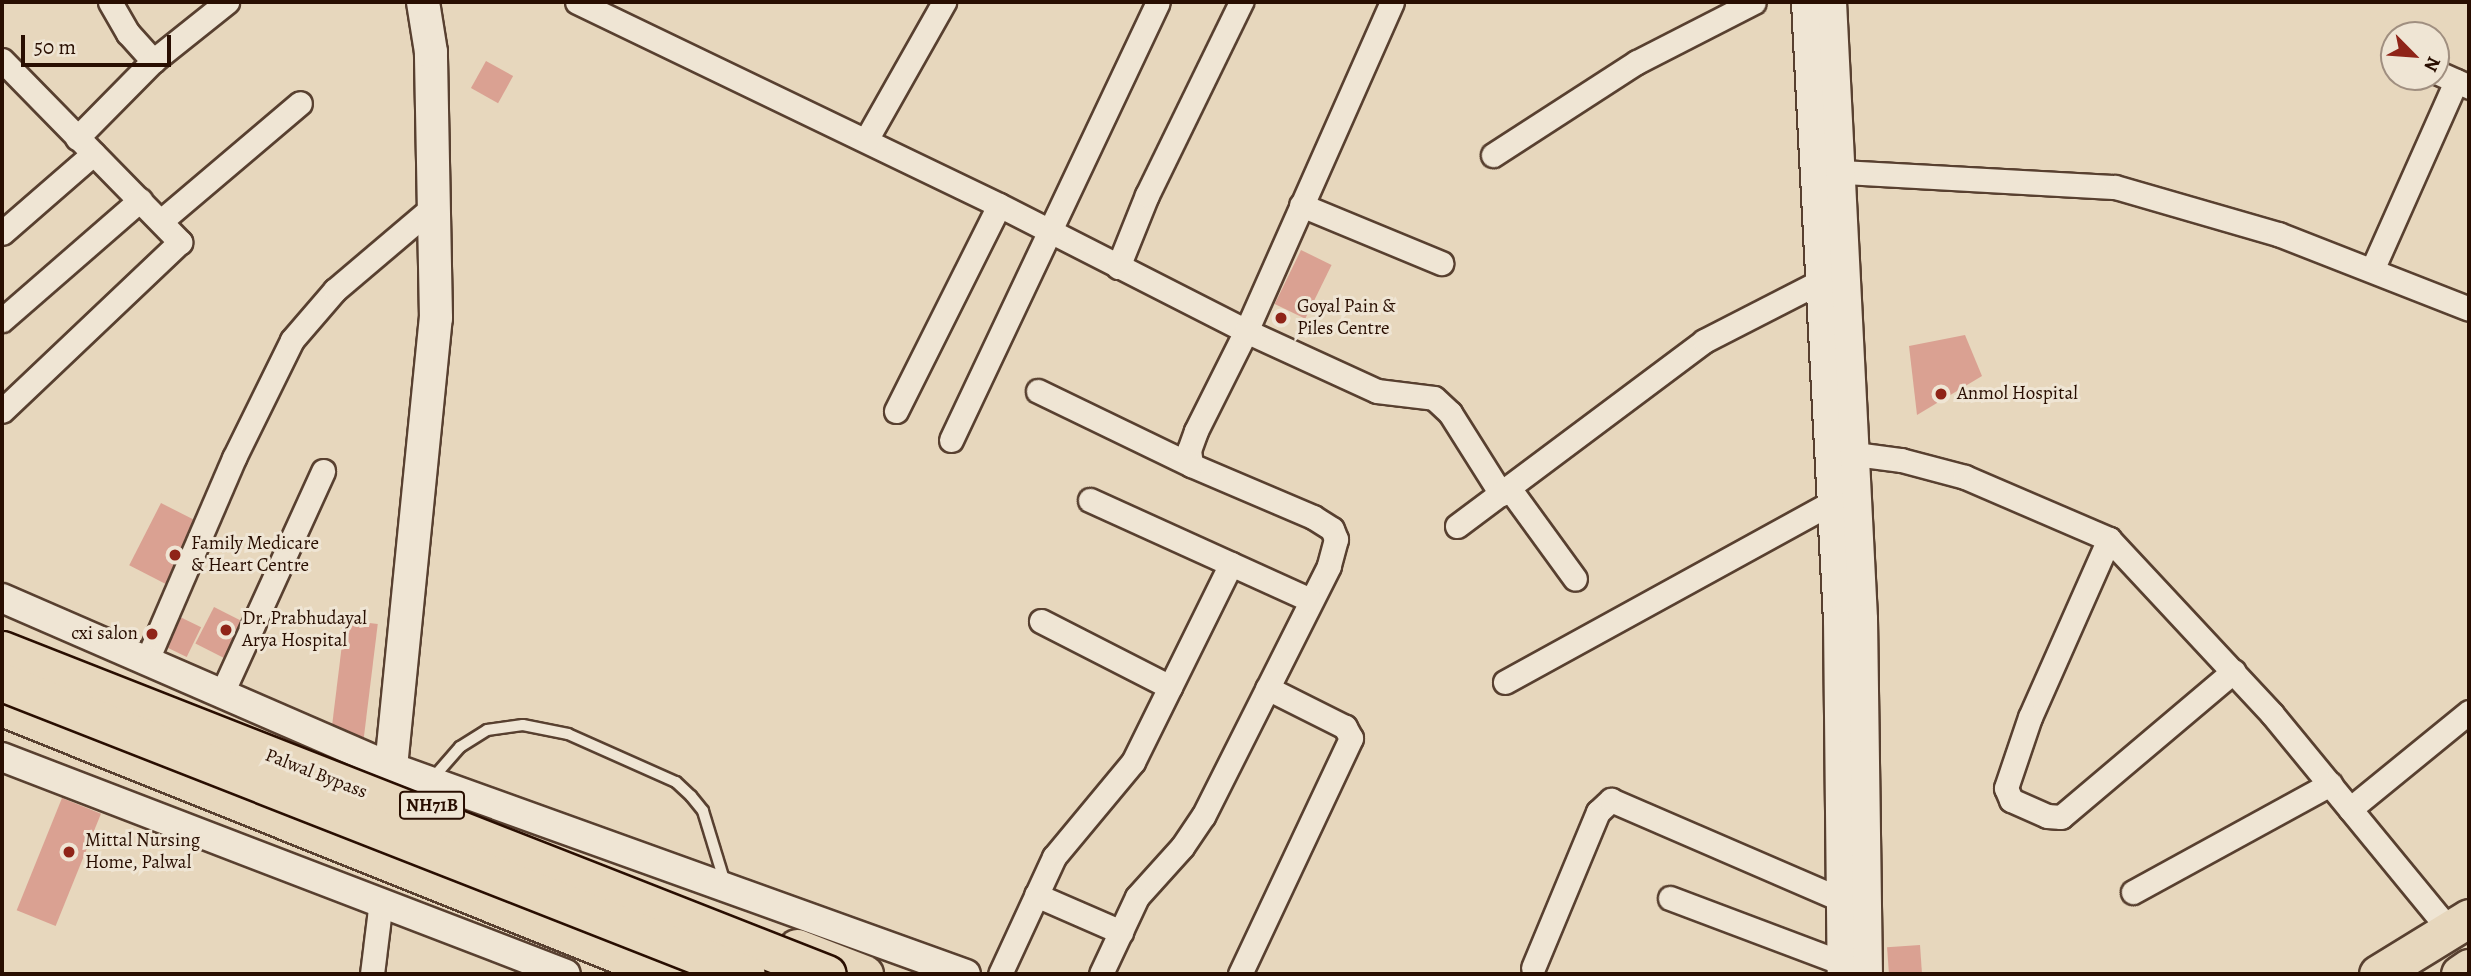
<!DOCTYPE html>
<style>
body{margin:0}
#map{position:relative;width:2471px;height:976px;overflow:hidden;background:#e7d7bd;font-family:Alegreya,serif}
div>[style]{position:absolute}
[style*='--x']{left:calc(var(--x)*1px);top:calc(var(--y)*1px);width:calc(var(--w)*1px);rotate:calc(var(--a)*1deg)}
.building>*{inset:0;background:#daa192;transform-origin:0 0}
.roads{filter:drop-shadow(2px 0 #584030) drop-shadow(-2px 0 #584030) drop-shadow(0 2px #584030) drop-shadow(0 -2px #584030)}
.service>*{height:10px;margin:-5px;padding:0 5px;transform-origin:5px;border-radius:5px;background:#efe5d4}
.minor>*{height:23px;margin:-11.5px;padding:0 11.5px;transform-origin:11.5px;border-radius:11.5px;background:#efe5d4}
.tertiary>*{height:28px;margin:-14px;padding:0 14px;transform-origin:14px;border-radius:14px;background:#efe5d4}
.secondary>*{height:32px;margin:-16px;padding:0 16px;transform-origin:16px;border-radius:16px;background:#efe5d4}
.trunk>*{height:37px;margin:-18.5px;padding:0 18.5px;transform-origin:18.5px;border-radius:18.5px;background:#e7d7bd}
.bridges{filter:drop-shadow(2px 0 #290e01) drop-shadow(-2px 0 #290e01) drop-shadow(0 2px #290e01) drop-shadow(0 -2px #290e01)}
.trunk-bridge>*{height:37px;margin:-18.5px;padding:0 18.5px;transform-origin:18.5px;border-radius:18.5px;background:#e7d7bd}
.dots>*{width:19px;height:19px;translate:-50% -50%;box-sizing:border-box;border:4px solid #efe5d4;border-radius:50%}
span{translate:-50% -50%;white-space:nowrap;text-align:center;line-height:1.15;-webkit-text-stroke:6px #efe5d4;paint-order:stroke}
.shield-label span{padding:2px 5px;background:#efe5d4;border:2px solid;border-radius:5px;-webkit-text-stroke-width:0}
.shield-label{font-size:18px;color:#290e01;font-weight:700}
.poi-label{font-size:19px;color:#290e01}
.left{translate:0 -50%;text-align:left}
.right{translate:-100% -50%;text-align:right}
.street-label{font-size:19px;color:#290e01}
.frame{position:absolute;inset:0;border:4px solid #290e01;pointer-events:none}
.north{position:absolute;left:2380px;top:21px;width:70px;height:70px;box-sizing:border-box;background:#efe5d4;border:2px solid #a08f80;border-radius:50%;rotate:115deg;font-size:19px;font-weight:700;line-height:28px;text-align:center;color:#290e01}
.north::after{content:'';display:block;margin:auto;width:24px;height:32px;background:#8f2418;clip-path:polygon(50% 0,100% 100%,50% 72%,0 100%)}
.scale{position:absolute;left:21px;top:35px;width:150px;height:32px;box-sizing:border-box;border:4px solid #290e01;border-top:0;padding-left:9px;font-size:21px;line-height:24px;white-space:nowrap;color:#290e01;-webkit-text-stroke:5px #efe5d4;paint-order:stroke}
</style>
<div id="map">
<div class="building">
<i style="left:486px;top:61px;width:31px;height:31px;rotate:29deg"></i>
<i style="left:1301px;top:250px;width:34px;height:60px;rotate:26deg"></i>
<i style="clip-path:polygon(1965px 335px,1982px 376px,1917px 415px,1909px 346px)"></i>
<i style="left:161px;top:503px;width:47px;height:70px;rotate:27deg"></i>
<i style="left:214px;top:607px;width:36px;height:41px;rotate:27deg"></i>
<i style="left:176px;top:615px;width:28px;height:33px;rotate:26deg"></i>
<i style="left:345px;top:620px;width:33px;height:117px;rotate:7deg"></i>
<i style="left:62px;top:798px;width:42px;height:121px;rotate:22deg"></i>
<i style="left:1920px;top:945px;width:29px;height:33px;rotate:86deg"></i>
</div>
<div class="roads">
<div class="service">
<i style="--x:432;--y:779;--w:43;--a:-48.8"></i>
<i style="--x:460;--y:747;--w:32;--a:-32"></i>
<i style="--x:487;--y:730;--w:36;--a:-8"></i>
<i style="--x:523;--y:725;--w:46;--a:11.3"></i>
<i style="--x:568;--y:734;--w:118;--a:24"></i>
<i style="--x:676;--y:782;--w:21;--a:43"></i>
<i style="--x:691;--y:796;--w:19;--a:51"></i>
<i style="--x:703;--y:811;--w:75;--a:73"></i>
</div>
<div class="minor">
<i style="--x:110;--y:2;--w:36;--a:60"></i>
<i style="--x:128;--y:33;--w:38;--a:48"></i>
<i style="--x:577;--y:2;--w:468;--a:25.7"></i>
<i style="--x:999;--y:205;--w:277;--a:27"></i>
<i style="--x:1246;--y:331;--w:112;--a:116.6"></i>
<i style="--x:1196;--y:431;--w:20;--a:110"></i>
<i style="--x:1189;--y:450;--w:15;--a:82"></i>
<i style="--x:1191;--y:465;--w:133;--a:23.1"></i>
<i style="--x:1313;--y:517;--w:22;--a:32"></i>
<i style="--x:1332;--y:529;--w:11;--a:68"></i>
<i style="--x:1336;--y:539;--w:28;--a:105"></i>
<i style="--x:1329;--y:566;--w:280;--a:116.7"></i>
<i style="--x:1203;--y:816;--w:37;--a:124"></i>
<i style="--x:1182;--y:847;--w:67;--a:132"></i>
<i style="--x:1137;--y:897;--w:85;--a:115.1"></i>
<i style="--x:1392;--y:2;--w:360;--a:113.9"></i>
<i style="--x:1246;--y:331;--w:144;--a:24.6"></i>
<i style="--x:1377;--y:391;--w:57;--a:7"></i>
<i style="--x:1434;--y:398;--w:22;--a:43"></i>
<i style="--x:1450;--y:413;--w:96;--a:57.8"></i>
<i style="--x:2;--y:60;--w:255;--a:45.6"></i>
<i style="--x:180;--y:242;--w:245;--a:136.5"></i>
<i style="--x:2436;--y:72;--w:36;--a:24"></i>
<i style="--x:77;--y:138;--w:108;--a:-45.4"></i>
<i style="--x:153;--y:61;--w:95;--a:-38.6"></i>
<i style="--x:866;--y:140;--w:159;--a:-60.5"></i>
<i style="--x:1493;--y:155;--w:171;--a:-32.9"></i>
<i style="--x:1637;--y:62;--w:131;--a:-27.1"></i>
<i style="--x:1825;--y:171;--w:290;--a:3.2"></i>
<i style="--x:2115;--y:187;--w:170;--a:16.1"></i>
<i style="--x:2278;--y:234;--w:205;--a:21.4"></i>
<i style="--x:1301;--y:205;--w:152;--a:22.5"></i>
<i style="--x:161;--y:221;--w:182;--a:-40.3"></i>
<i style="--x:2;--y:233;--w:121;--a:-41"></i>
<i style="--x:1118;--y:267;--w:78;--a:-68.1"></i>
<i style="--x:1147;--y:195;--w:215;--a:-64"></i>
<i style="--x:2372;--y:270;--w:207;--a:-66"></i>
<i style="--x:2;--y:320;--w:183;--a:-41"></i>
<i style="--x:1038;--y:391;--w:170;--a:25.8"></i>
<i style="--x:896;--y:411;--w:230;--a:-63.4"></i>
<i style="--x:951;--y:440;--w:484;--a:-64.7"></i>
<i style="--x:1840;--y:452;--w:62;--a:7.5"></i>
<i style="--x:1901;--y:460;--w:66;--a:14.9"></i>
<i style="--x:1965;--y:477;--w:157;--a:23.3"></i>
<i style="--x:2109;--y:539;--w:239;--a:47"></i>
<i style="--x:2272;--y:714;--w:281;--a:50.6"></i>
<i style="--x:1509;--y:488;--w:112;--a:54"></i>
<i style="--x:1090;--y:500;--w:242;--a:24.4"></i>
<i style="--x:1457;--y:526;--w:309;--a:-36.8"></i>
<i style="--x:1704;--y:341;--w:131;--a:-27.1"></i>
<i style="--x:2109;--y:539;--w:195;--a:113.9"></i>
<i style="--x:2030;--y:717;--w:75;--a:108.7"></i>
<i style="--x:2006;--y:788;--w:13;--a:67"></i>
<i style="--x:2011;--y:800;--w:39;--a:24"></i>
<i style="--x:2047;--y:816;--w:14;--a:4"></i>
<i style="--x:2061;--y:817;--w:226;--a:-40.2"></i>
<i style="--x:1041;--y:621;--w:145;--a:27.1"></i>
<i style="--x:147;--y:660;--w:220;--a:-66.7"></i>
<i style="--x:234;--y:458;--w:131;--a:-63.8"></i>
<i style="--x:292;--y:340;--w:66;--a:-49.3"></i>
<i style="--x:335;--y:290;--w:130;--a:-40.3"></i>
<i style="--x:1505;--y:682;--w:373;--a:-28.8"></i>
<i style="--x:222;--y:693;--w:244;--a:-65.5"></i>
<i style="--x:2350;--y:809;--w:154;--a:-39.2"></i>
<i style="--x:2133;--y:892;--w:225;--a:-28.7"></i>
<i style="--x:1036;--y:895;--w:93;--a:23.5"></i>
<i style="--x:1670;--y:898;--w:184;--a:20.7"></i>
<i style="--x:1533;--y:968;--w:169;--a:-67.4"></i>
<i style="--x:1598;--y:812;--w:18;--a:-43"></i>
<i style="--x:1611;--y:800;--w:252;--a:23.4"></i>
<i style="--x:372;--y:974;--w:74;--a:-83"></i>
<i style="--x:1000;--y:974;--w:129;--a:-65.2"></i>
<i style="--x:1054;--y:857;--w:124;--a:-50.3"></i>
<i style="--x:1133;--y:762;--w:221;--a:-63.7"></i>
<i style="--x:1240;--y:974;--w:261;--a:-64.8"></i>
<i style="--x:1351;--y:738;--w:13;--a:-119"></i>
<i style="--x:1345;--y:727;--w:87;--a:-153.4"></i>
</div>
<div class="tertiary">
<i style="--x:1806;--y:2;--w:619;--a:87.04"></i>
<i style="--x:1838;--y:620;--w:354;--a:89.4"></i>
<i style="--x:1832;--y:2;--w:618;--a:87.12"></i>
<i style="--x:1863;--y:619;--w:355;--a:89.2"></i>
<i style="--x:2;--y:598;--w:424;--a:23.5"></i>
<i style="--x:391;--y:767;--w:611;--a:19.8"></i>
<i style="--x:2;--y:757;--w:604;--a:21.04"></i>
</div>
<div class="secondary">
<i style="--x:391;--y:767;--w:451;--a:-84.3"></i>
<i style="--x:436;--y:318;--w:266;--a:-91.1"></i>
<i style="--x:431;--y:52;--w:51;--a:-99.1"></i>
</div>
<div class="trunk">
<i style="--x:2;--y:707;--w:718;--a:21.85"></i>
<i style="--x:797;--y:948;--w:72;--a:21.2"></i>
<i style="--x:2378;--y:974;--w:107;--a:-31.6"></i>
<i style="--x:2460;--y:974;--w:11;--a:-34"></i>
</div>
</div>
<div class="bridges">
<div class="trunk-bridge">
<i style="--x:2;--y:650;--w:886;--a:21.44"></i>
<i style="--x:2;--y:682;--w:799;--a:21.43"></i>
</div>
</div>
<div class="dots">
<i style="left:1281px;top:318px;background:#8f2418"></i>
<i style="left:1941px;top:394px;background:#8f2418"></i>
<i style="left:175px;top:555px;background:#8f2418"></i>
<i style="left:226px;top:630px;background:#8f2418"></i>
<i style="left:152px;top:634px;background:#8f2418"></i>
<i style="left:69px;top:852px;background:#8f2418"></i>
</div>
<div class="shield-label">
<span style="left:432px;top:805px">NH71B</span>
</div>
<div class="poi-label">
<span class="left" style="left:1297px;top:318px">Goyal Pain &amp;<br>Piles Centre</span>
<span class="left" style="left:1957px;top:394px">Anmol Hospital</span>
<span class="left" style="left:191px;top:555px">Family Medicare<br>&amp; Heart Centre</span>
<span class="left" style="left:242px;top:630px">Dr. Prabhudayal<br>Arya Hospital</span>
<span class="right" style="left:138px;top:634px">cxi salon</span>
<span class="left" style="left:85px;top:852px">Mittal Nursing<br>Home, Palwal</span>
</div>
<div class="street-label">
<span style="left:316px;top:774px;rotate:21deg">Palwal Bypass</span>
</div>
<div class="frame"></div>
<div class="north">N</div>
<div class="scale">50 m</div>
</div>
